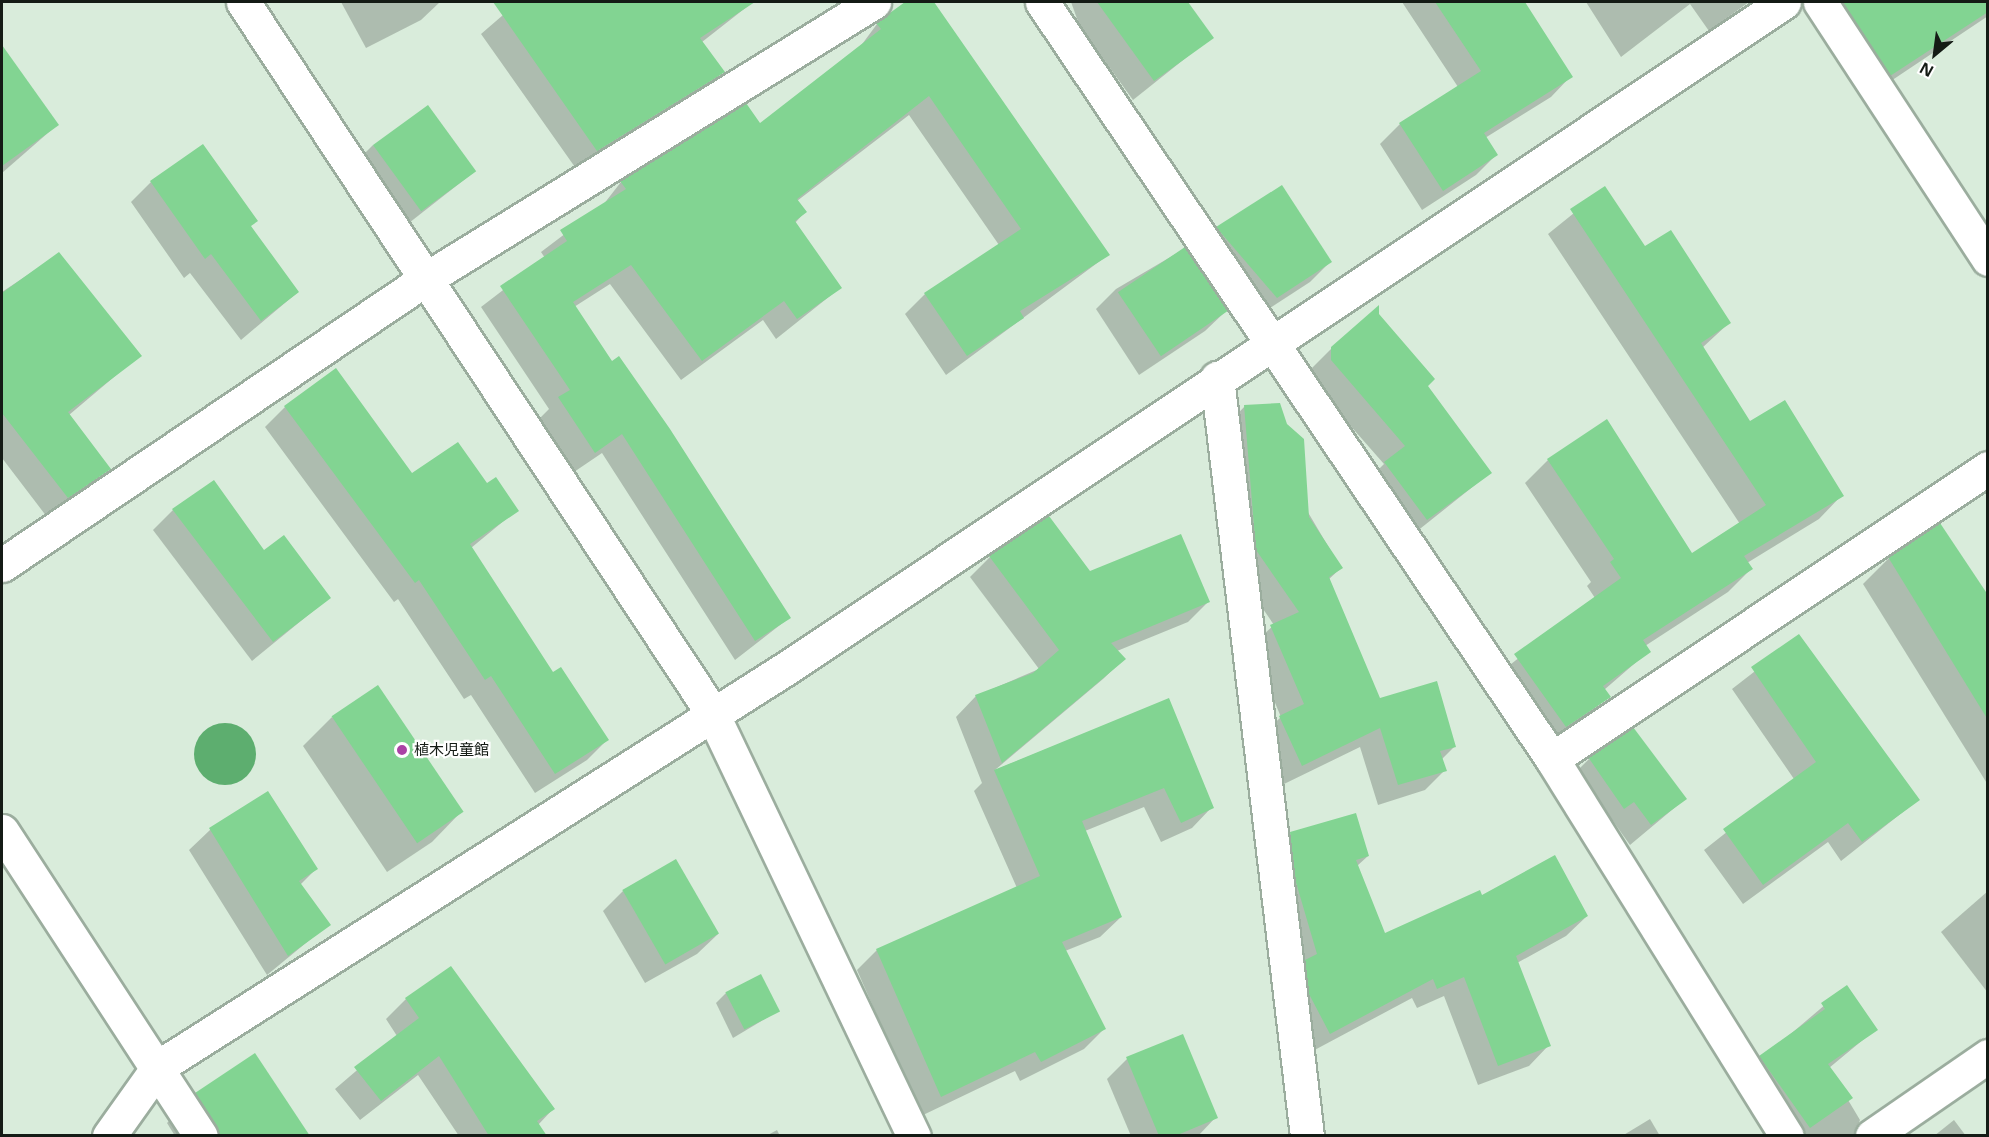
<!DOCTYPE html>
<meta charset="utf-8">
<style>
body{margin:0}
#map{position:relative;width:1989px;height:1137px;overflow:hidden;background:#d9ecdb;font-family:"Noto Sans","Noto Sans JP",sans-serif}
div>[style]{position:absolute}
[style*='--x']{left:calc(var(--x)*1px);top:calc(var(--y)*1px);width:calc(var(--w)*1px);rotate:calc(var(--a)*1deg)}
.water>*{inset:0;background:#5dae6f}
.round{border-radius:50%}
.shadow>*{inset:0;background:#0003}
.building>*{inset:0;background:#82d492;transform-origin:0 0}
.roads{filter:drop-shadow(2px 0 #9bad9e) drop-shadow(-2px 0 #9bad9e) drop-shadow(0 2px #9bad9e) drop-shadow(0 -2px #9bad9e)}
.minor>*{height:33px;margin:-16.5px;padding:0 16.5px;transform-origin:16.5px;border-radius:16.5px;background:#fff}
.tertiary>*{height:33px;margin:-16.5px;padding:0 16.5px;transform-origin:16.5px;border-radius:16.5px;background:#fff}
.dots>*{width:16px;height:16px;translate:-50% -50%;box-sizing:border-box;border:3px solid #fff;border-radius:50%}
span{translate:-50% -50%;white-space:nowrap;text-align:center;line-height:1.15;-webkit-text-stroke:4.5px #fff;paint-order:stroke}
.poi-label{font-size:15px;color:#141b15}
.left{translate:0 -50%;text-align:left}
.frame{position:absolute;inset:0;border:3px solid #141b15;pointer-events:none}
.north{position:absolute;left:1905px;top:24px;width:60px;height:60px;-webkit-text-stroke:4px #fff;paint-order:stroke;rotate:209deg;font-size:16px;font-weight:700;line-height:24px;text-align:center;color:#141b15}
.north::after{content:'';display:block;margin:auto;width:21px;height:27px;background:#141b15;clip-path:polygon(50% 0,100% 100%,50% 72%,0 100%)}
</style>
<div id="map">
<div class="water">
<i class="round" style="left:194px;top:723px;width:62px;height:62px"></i>
</div>
<div class="shadow">
<i style="clip-path:polygon(341px 2px,440px 2px,421px 20px,366px 48px)"></i>
<i style="clip-path:polygon(518px 2px,753px 2px,702px 42px,723px 72px,703px 92px,577px 170px,481px 34px)"></i>
<i style="clip-path:polygon(908px 2px,931px 2px,1108px 255px,946px 375px,905px 314px,925px 294px,999px 245px,909px 115px,797px 201px,805px 212px,795px 223px,840px 288px,776px 339px,763px 320px,681px 380px,610px 284px,574px 307px,789px 618px,735px 660px,602px 453px,574px 472px,539px 419px,549px 409px,481px 307px,545px 258px,541px 252px,603px 205px,621px 182px,760px 125px,860px 47px,877px 24px)"></i>
<i style="clip-path:polygon(1071px 2px,1186px 2px,1212px 37px,1133px 100px,1080px 27px)"></i>
<i style="clip-path:polygon(1402px 2px,1523px 2px,1571px 76px,1551px 97px,1485px 138px,1496px 155px,1476px 175px,1422px 210px,1380px 144px,1400px 124px,1458px 87px)"></i>
<i style="clip-path:polygon(1586px 2px,1749px 2px,1709px 31px,1690px 4px,1621px 57px)"></i>
<i style="clip-path:polygon(1862px 2px,1888px 2px,1900px 20px,1928px 2px,1988px 2px,1988px 16px,1870px 95px,1828px 31px)"></i>
<i style="clip-path:polygon(2px 47px,57px 125px,2px 173px)"></i>
<i style="clip-path:polygon(373px 145px,474px 172px,400px 230px,353px 165px)"></i>
<i style="clip-path:polygon(151px 182px,250px 227px,298px 292px,241px 340px,190px 273px,184px 278px,131px 202px)"></i>
<i style="clip-path:polygon(1605px 188px,1645px 248px,1729px 323px,1702px 348px,1750px 423px,1842px 495px,1819px 519px,1747px 563px,1751px 569px,1728px 592px,1645px 646px,1649px 651px,1604px 690px,1609px 697px,1543px 749px,1492px 679px,1595px 598px,1587px 586px,1591px 582px,1525px 483px,1548px 460px,1691px 556px,1740px 524px,1548px 234px)"></i>
<i style="clip-path:polygon(1217px 228px,1330px 262px,1310px 282px,1256px 317px,1197px 248px)"></i>
<i style="clip-path:polygon(1184px 249px,1226px 311px,1205px 331px,1139px 375px,1096px 309px,1116px 289px)"></i>
<i style="clip-path:polygon(59px 254px,140px 355px,69px 415px,109px 469px,47px 517px,2px 458px,2px 292px)"></i>
<i style="clip-path:polygon(1332px 348px,1426px 386px,1490px 473px,1406px 540px,1365px 483px,1384px 464px,1311px 381px,1311px 369px)"></i>
<i style="clip-path:polygon(1245px 406px,1341px 568px,1328px 580px,1379px 700px,1455px 746px,1441px 760px,1445px 770px,1425px 790px,1378px 805px,1360px 747px,1282px 785px,1259px 738px,1281px 717px,1251px 646px,1274px 625px,1237px 571px,1225px 427px)"></i>
<i style="clip-path:polygon(285px 407px,412px 475px,487px 485px,517px 510px,471px 548px,553px 674px,607px 740px,587px 760px,535px 793px,471px 695px,464px 699px,398px 599px,394px 602px,265px 427px)"></i>
<i style="clip-path:polygon(173px 510px,263px 552px,329px 598px,252px 661px,153px 530px)"></i>
<i style="clip-path:polygon(990px 557px,1089px 573px,1208px 602px,1188px 622px,1117px 651px,1124px 659px,1103px 679px,995px 770px,1168px 700px,1212px 807px,1192px 828px,1161px 842px,1144px 807px,1085px 831px,1121px 917px,1100px 937px,1065px 951px,1104px 1029px,1084px 1049px,1020px 1081px,1015px 1071px,921px 1116px,857px 970px,877px 950px,1017px 888px,974px 791px,982px 783px,956px 717px,976px 696px,1039px 669px,970px 577px)"></i>
<i style="clip-path:polygon(1889px 558px,1988px 597px,1988px 785px,1863px 584px)"></i>
<i style="clip-path:polygon(1799px 637px,1918px 800px,1841px 861px,1828px 842px,1743px 904px,1704px 850px,1794px 779px,1732px 689px)"></i>
<i style="clip-path:polygon(332px 717px,461px 812px,432px 842px,387px 872px,303px 746px)"></i>
<i style="clip-path:polygon(1589px 759px,1685px 799px,1630px 845px,1613px 821px,1603px 828px,1569px 779px)"></i>
<i style="clip-path:polygon(267px 793px,316px 869px,300px 885px,329px 924px,267px 975px,189px 850px,210px 830px)"></i>
<i style="clip-path:polygon(1291px 833px,1368px 856px,1357px 866px,1384px 935px,1482px 897px,1587px 916px,1566px 936px,1517px 963px,1549px 1045px,1529px 1066px,1478px 1085px,1444px 996px,1417px 1008px,1412px 998px,1309px 1053px,1270px 854px)"></i>
<i style="clip-path:polygon(623px 891px,718px 934px,697px 954px,645px 983px,603px 911px)"></i>
<i style="clip-path:polygon(1988px 891px,1988px 993px,1941px 932px)"></i>
<i style="clip-path:polygon(1846px 987px,1876px 1029px,1829px 1068px,1860px 1120px,1854px 1136px,1782px 1136px,1740px 1077px)"></i>
<i style="clip-path:polygon(726px 993px,778px 1011px,733px 1038px,716px 1003px)"></i>
<i style="clip-path:polygon(406px 999px,553px 1109px,538px 1125px,545px 1136px,459px 1136px,418px 1075px,360px 1120px,335px 1089px,397px 1036px,386px 1019px)"></i>
<i style="clip-path:polygon(1127px 1059px,1216px 1117px,1198px 1136px,1131px 1136px,1107px 1079px)"></i>
<i style="clip-path:polygon(196px 1094px,308px 1136px,175px 1136px,167px 1123px)"></i>
<i style="clip-path:polygon(1650px 1119px,1660px 1136px,1622px 1136px)"></i>
<i style="clip-path:polygon(1954px 1120px,1966px 1136px,1934px 1136px)"></i>
<i style="clip-path:polygon(777px 1130px,780px 1136px,766px 1136px)"></i>
</div>
<div class="building">
<i style="clip-path:polygon(493px 2px,755px 2px,700px 38px,725px 72px,597px 151px)"></i>
<i style="clip-path:polygon(905px 2px,934px 2px,1110px 255px,1020px 311px,1024px 318px,967px 356px,924px 293px,1021px 229px,929px 96px,797px 199px,807px 212px,795px 221px,842px 288px,797px 319px,784px 301px,702px 361px,631px 265px,573px 302px,612px 361px,619px 356px,670px 429px,791px 618px,755px 641px,622px 434px,595px 453px,558px 397px,570px 390px,500px 286px,567px 241px,560px 230px,626px 189px,620px 181px,746px 103px,760px 123px,881px 29px,876px 23px)"></i>
<i style="clip-path:polygon(1097px 2px,1188px 2px,1214px 38px,1154px 81px)"></i>
<i style="clip-path:polygon(1435px 2px,1525px 2px,1573px 77px,1484px 133px,1498px 155px,1443px 191px,1399px 123px,1481px 71px)"></i>
<i style="clip-path:polygon(1842px 2px,1988px 2px,1988px 12px,1890px 76px)"></i>
<i style="clip-path:polygon(2px 45px,59px 125px,2px 166px)"></i>
<i style="left:428px;top:105px;width:82px;height:68px;rotate:54deg"></i>
<i style="clip-path:polygon(203px 144px,258px 221px,251px 226px,299px 292px,261px 321px,211px 254px,205px 259px,150px 181px)"></i>
<i style="clip-path:polygon(1282px 185px,1332px 262px,1277px 298px,1216px 227px)"></i>
<i style="clip-path:polygon(1605px 186px,1645px 246px,1671px 230px,1731px 323px,1701px 343px,1750px 421px,1785px 400px,1844px 496px,1744px 556px,1753px 569px,1643px 640px,1651px 652px,1603px 686px,1611px 697px,1566px 727px,1514px 654px,1621px 578px,1610px 562px,1614px 559px,1547px 459px,1607px 419px,1692px 553px,1766px 505px,1570px 209px)"></i>
<i style="left:1185px;top:247px;width:77px;height:81px;rotate:56deg"></i>
<i style="clip-path:polygon(59px 252px,142px 356px,68px 412px,111px 469px,68px 498px,2px 413px,2px 293px)"></i>
<i style="clip-path:polygon(1379px 305px,1379px 314px,1435px 379px,1428px 386px,1492px 473px,1427px 520px,1384px 462px,1405px 446px,1331px 360px,1331px 347px)"></i>
<i style="clip-path:polygon(336px 368px,412px 473px,458px 442px,487px 483px,496px 477px,519px 511px,470px 544px,553px 672px,561px 667px,609px 740px,555px 774px,491px 676px,485px 680px,419px 580px,415px 583px,284px 406px)"></i>
<i style="clip-path:polygon(1280px 403px,1287px 424px,1304px 439px,1309px 517px,1343px 568px,1329px 577px,1380px 698px,1437px 681px,1456px 747px,1440px 751px,1447px 771px,1398px 785px,1380px 728px,1302px 766px,1279px 716px,1304px 704px,1270px 625px,1299px 612px,1256px 550px,1244px 405px)"></i>
<i style="clip-path:polygon(214px 480px,264px 550px,284px 535px,331px 598px,273px 642px,172px 509px)"></i>
<i style="clip-path:polygon(1049px 516px,1090px 571px,1181px 534px,1210px 602px,1111px 643px,1126px 659px,1002px 763px,975px 695px,1033px 673px,1059px 650px,989px 556px)"></i>
<i style="clip-path:polygon(1940px 523px,1988px 595px,1988px 720px,1888px 557px)"></i>
<i style="clip-path:polygon(1799px 634px,1920px 800px,1862px 842px,1848px 823px,1763px 885px,1723px 829px,1816px 762px,1751px 667px)"></i>
<i style="left:378px;top:685px;width:153px;height:56px;rotate:56deg"></i>
<i style="clip-path:polygon(1169px 698px,1214px 808px,1181px 823px,1164px 788px,1082px 821px,1122px 917px,1062px 942px,1106px 1029px,1041px 1062px,1035px 1052px,941px 1097px,876px 949px,1040px 876px,994px 770px)"></i>
<i style="clip-path:polygon(1633px 727px,1687px 799px,1651px 825px,1634px 802px,1624px 809px,1588px 757px)"></i>
<i style="clip-path:polygon(268px 791px,318px 869px,299px 881px,331px 925px,288px 956px,209px 828px)"></i>
<i style="clip-path:polygon(1356px 813px,1369px 856px,1356px 860px,1385px 933px,1480px 890px,1482px 895px,1555px 855px,1588px 916px,1516px 956px,1551px 1046px,1498px 1066px,1464px 977px,1437px 989px,1433px 979px,1330px 1034px,1309px 994px,1305px 960px,1317px 954px,1295px 879px,1290px 832px)"></i>
<i style="left:676px;top:859px;width:86px;height:62px;rotate:60deg"></i>
<i style="clip-path:polygon(451px 966px,555px 1109px,537px 1121px,547px 1136px,489px 1136px,439px 1056px,381px 1101px,354px 1067px,419px 1018px,405px 998px)"></i>
<i style="left:761px;top:974px;width:42px;height:40px;rotate:63deg"></i>
<i style="clip-path:polygon(1847px 985px,1878px 1030px,1828px 1064px,1853px 1098px,1810px 1128px,1759px 1056px,1825px 1009px,1821px 1003px)"></i>
<i style="clip-path:polygon(1183px 1034px,1218px 1118px,1175px 1136px,1159px 1136px,1126px 1057px)"></i>
<i style="clip-path:polygon(255px 1053px,310px 1136px,221px 1136px,195px 1093px)"></i>
</div>
<div class="roads">
<div class="minor">
<i style="--x:1042;--y:2;--w:913;--a:56.03"></i>
<i style="--x:1552;--y:759;--w:444;--a:58.1"></i>
<i style="--x:1820;--y:2;--w:307;--a:56.8"></i>
<i style="--x:1217;--y:378;--w:763;--a:83.23"></i>
<i style="--x:2;--y:565;--w:509;--a:-34.03"></i>
<i style="--x:424;--y:280;--w:529;--a:-31.71"></i>
<i style="--x:1552;--y:759;--w:524;--a:-33.72"></i>
<i style="--x:2;--y:831;--w:364;--a:56.9"></i>
<i style="--x:109;--y:1136;--w:85;--a:-54.6"></i>
<i style="--x:158;--y:1067;--w:743;--a:-32.41"></i>
<i style="--x:785;--y:669;--w:1201;--a:-33.73"></i>
<i style="--x:1872;--y:1136;--w:141;--a:-34.6"></i>
</div>
<div class="tertiary">
<i style="--x:243;--y:2;--w:850;--a:56.57"></i>
<i style="--x:711;--y:711;--w:471;--a:64.5"></i>
</div>
</div>
<div class="dots">
<i style="left:402px;top:750px;background:#aa42a5"></i>
</div>
<div class="poi-label">
<span class="left" style="left:414px;top:750px">植木児童館</span>
</div>
<div class="frame"></div>
<div class="north">N</div>
</div>
